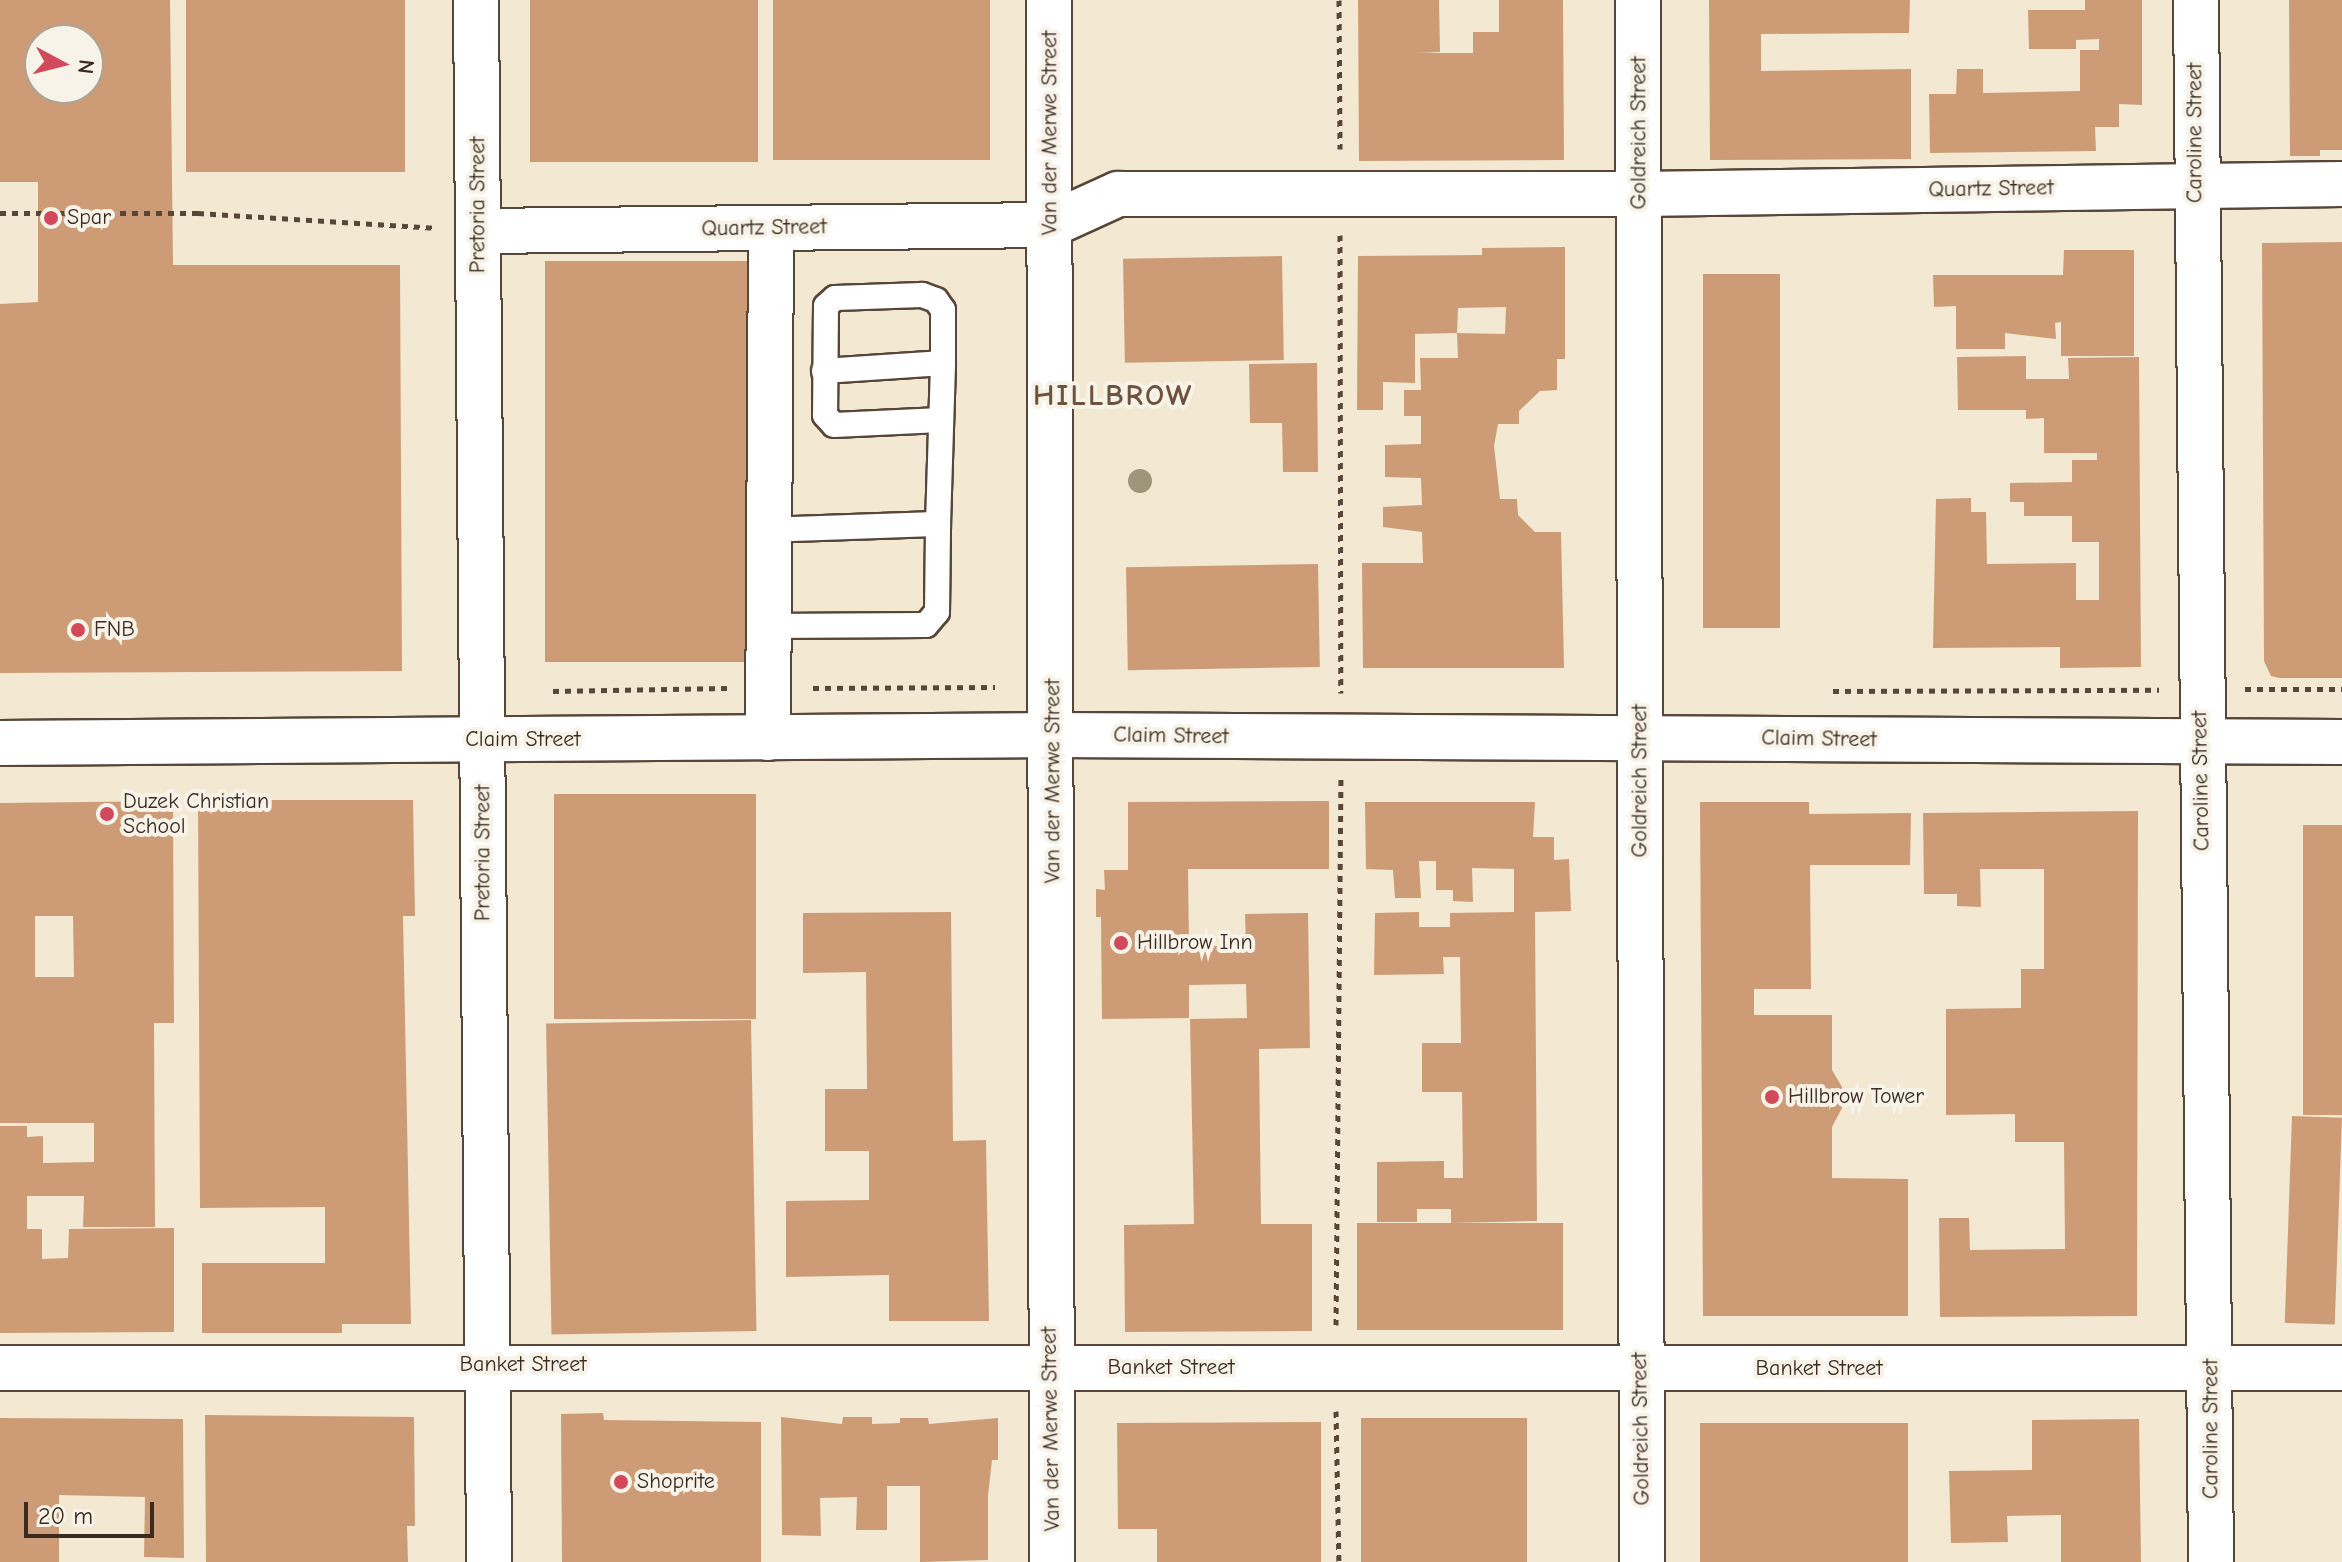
<!DOCTYPE html>
<style>
body{margin:0}
#map{position:relative;width:2342px;height:1562px;overflow:hidden;background:#f3e8d2;font-family:"Comic Neue",sans-serif}
div>[style]{position:absolute}
[style*='--x']{left:calc(var(--x)*1px);top:calc(var(--y)*1px);width:calc(var(--w)*1px);rotate:calc(var(--a)*1deg)}
.building>*{inset:0;background:#cd9c77;transform-origin:0 0}
.path>*{height:5px;margin-top:-2.5px;transform-origin:0;background:repeating-linear-gradient(90deg,#574639 0 6px,transparent 0 12px)}
.roads{filter:drop-shadow(2px 0 #574639) drop-shadow(-2px 0 #574639) drop-shadow(0 2px #574639) drop-shadow(0 -2px #574639)}
.lane>*{height:24px;margin:-12px;padding:0 12px;transform-origin:12px;border-radius:12px;background:#fff}
.street>*{height:44px;margin:-22px;padding:0 22px;transform-origin:22px;border-radius:22px;background:#fff}
.secondary>*{height:44px;margin:-22px;padding:0 22px;transform-origin:22px;border-radius:22px;background:#fff}
.trees>*{width:24px;height:24px;margin:-12px;border-radius:50%;background:#9d967b}
.dots>*{width:22px;height:22px;translate:-50% -50%;box-sizing:border-box;border:4px solid #f7f3e8;border-radius:50%}
span{translate:-50% -50%;white-space:nowrap;text-align:center;line-height:1.15;-webkit-text-stroke:8px #f7f3e8;paint-order:stroke}
.street-label{font-size:22px;color:#3b2a1e}
.poi-label{font-size:22px;color:#3b2a1e}
.left{translate:0 -50%;text-align:left}
.district-label{font-size:30px;color:#6e523d;font-weight:700;letter-spacing:2px}
.north{position:absolute;left:24px;top:24px;width:80px;height:80px;box-sizing:border-box;background:#f7f3e8;border:2px solid #aca397;border-radius:50%;rotate:97deg;font-size:22px;font-weight:700;line-height:32px;text-align:center;color:#3b2a1e}
.north::after{content:'';display:block;margin:auto;width:28px;height:36px;background:#d1495b;clip-path:polygon(50% 0,100% 100%,50% 72%,0 100%)}
.scale{position:absolute;left:24px;top:1502px;width:130px;height:36px;box-sizing:border-box;border:4px solid #3b2a1e;border-top:0;padding-left:10px;font-size:24px;line-height:28px;white-space:nowrap;color:#3b2a1e;-webkit-text-stroke:6px #f7f3e8;paint-order:stroke}
</style>
<div id="map">
<div class="building">
<i style="clip-path:polygon(evenodd,0 0,170px 0,173px 265px,400px 265px,402px 671px,0 673px,0 304px,38px 302px,38px 182px,0 182px,0 0,40px 40px,88px 40px,88px 88px,40px 88px,40px 40px)"></i>
<i style="left:186px;top:0;width:219px;height:172px"></i>
<i style="left:530px;top:0;width:228px;height:162px"></i>
<i style="left:773px;top:0;width:217px;height:160px"></i>
<i style="clip-path:polygon(1358px 0,1439px 0,1440px 52px,1419px 53px,1473px 53px,1473px 32px,1499px 32px,1499px 0,1563px 0,1564px 160px,1359px 161px)"></i>
<i style="clip-path:polygon(1709px 0,1910px 0,1909px 33px,1761px 34px,1761px 71px,1911px 69px,1911px 159px,1710px 160px)"></i>
<i style="clip-path:polygon(2085px 0,2142px 0,2142px 105px,2119px 104px,2119px 127px,2095px 127px,2096px 151px,1930px 153px,1929px 94px,1956px 94px,1957px 69px,1983px 69px,1983px 93px,2080px 91px,2080px 50px,2099px 50px,2099px 39px,2076px 40px,2076px 49px,2029px 49px,2028px 10px,2085px 10px)"></i>
<i style="clip-path:polygon(2289px 0,2342px 0,2342px 150px,2320px 150px,2320px 156px,2290px 156px)"></i>
<i style="clip-path:polygon(2342px 242px,2342px 678px,2279px 678px,2271px 676px,2264px 661px,2262px 243px)"></i>
<i style="clip-path:polygon(1565px 247px,1565px 359px,1557px 359px,1557px 390px,1540px 391px,1519px 411px,1519px 424px,1498px 424px,1494px 446px,1500px 499px,1517px 499px,1518px 515px,1535px 532px,1561px 532px,1564px 668px,1363px 668px,1362px 563px,1423px 563px,1422px 532px,1383px 527px,1383px 507px,1422px 505px,1421px 478px,1385px 477px,1385px 445px,1421px 444px,1421px 416px,1404px 416px,1404px 390px,1421px 390px,1420px 358px,1458px 358px,1457px 333px,1505px 334px,1506px 307px,1458px 308px,1457px 333px,1415px 334px,1415px 383px,1383px 382px,1383px 410px,1357px 410px,1358px 256px,1482px 255px,1482px 248px)"></i>
<i style="clip-path:polygon(2064px 250px,2134px 250px,2134px 356px,2061px 356px,2061px 322px,2055px 323px,2056px 339px,2005px 333px,2005px 349px,1956px 349px,1956px 306px,1934px 307px,1933px 275px,2063px 275px)"></i>
<i style="left:1282px;top:256px;width:104px;height:159px;rotate:89deg"></i>
<i style="left:752px;top:261px;width:401px;height:207px;rotate:90deg"></i>
<i style="left:1780px;top:274px;width:354px;height:77px;rotate:90deg"></i>
<i style="clip-path:polygon(2026px 356px,2026px 379px,2069px 379px,2068px 358px,2139px 357px,2141px 667px,2060px 668px,2060px 647px,1933px 648px,1936px 499px,1971px 498px,1971px 512px,1986px 512px,1987px 564px,2076px 563px,2076px 600px,2099px 600px,2099px 542px,2072px 542px,2072px 516px,2024px 516px,2024px 502px,2010px 502px,2010px 483px,2072px 482px,2072px 460px,2097px 460px,2097px 453px,2044px 453px,2044px 418px,2026px 419px,2026px 410px,1958px 410px,1957px 357px)"></i>
<i style="clip-path:polygon(1317px 363px,1318px 472px,1283px 472px,1282px 423px,1250px 423px,1249px 364px)"></i>
<i style="left:1318px;top:564px;width:103px;height:192px;rotate:89deg"></i>
<i style="left:756px;top:794px;width:225px;height:202px;rotate:90deg"></i>
<i style="clip-path:polygon(198px 800px,413px 800px,415px 916px,403px 916px,411px 1324px,342px 1324px,342px 1333px,202px 1333px,202px 1263px,325px 1263px,325px 1207px,200px 1208px)"></i>
<i style="clip-path:polygon(evenodd,173px 801px,174px 1023px,154px 1023px,155px 1227px,83px 1227px,84px 1196px,27px 1196px,27px 1229px,42px 1229px,42px 1259px,68px 1258px,69px 1229px,174px 1228px,174px 1332px,0 1333px,0 1126px,27px 1126px,27px 1137px,43px 1136px,43px 1163px,94px 1162px,94px 1123px,0 1123px,0 803px,173px 801px,35px 916px,73px 916px,74px 977px,35px 977px,35px 916px)"></i>
<i style="clip-path:polygon(1329px 801px,1329px 869px,1188px 869px,1189px 946px,1246px 946px,1245px 914px,1308px 913px,1310px 1048px,1259px 1049px,1261px 1224px,1312px 1224px,1312px 1331px,1125px 1332px,1124px 1225px,1194px 1224px,1190px 1019px,1247px 1018px,1246px 984px,1189px 985px,1189px 1018px,1102px 1019px,1101px 917px,1096px 917px,1096px 889px,1105px 890px,1104px 870px,1128px 870px,1128px 802px)"></i>
<i style="clip-path:polygon(1365px 802px,1535px 802px,1533px 837px,1554px 837px,1554px 860px,1569px 859px,1571px 911px,1535px 912px,1537px 1221px,1451px 1223px,1451px 1209px,1417px 1209px,1417px 1222px,1377px 1222px,1377px 1162px,1444px 1161px,1444px 1178px,1463px 1178px,1462px 1092px,1422px 1092px,1422px 1043px,1461px 1043px,1460px 957px,1443px 957px,1444px 974px,1374px 975px,1375px 913px,1419px 912px,1419px 927px,1450px 927px,1450px 913px,1514px 912px,1514px 869px,1472px 868px,1473px 902px,1453px 901px,1453px 890px,1436px 890px,1436px 861px,1419px 861px,1421px 898px,1395px 898px,1393px 870px,1366px 869px)"></i>
<i style="clip-path:polygon(1700px 802px,1809px 802px,1809px 814px,1911px 813px,1910px 865px,1810px 865px,1811px 989px,1754px 989px,1754px 1015px,1832px 1015px,1832px 1070px,1842px 1087px,1842px 1108px,1832px 1127px,1832px 1178px,1908px 1179px,1908px 1316px,1703px 1316px)"></i>
<i style="clip-path:polygon(2138px 811px,2137px 1316px,1940px 1317px,1939px 1218px,1969px 1218px,1970px 1250px,2065px 1249px,2064px 1142px,2015px 1142px,2015px 1114px,1946px 1115px,1946px 1009px,2021px 1008px,2021px 969px,2044px 969px,2044px 869px,1980px 869px,1981px 907px,1957px 906px,1957px 894px,1924px 894px,1923px 813px)"></i>
<i style="left:2342px;top:825px;width:290px;height:39px;rotate:90deg"></i>
<i style="clip-path:polygon(951px 912px,953px 1141px,986px 1140px,989px 1321px,889px 1321px,889px 1275px,786px 1277px,786px 1201px,869px 1200px,869px 1151px,825px 1151px,825px 1089px,867px 1089px,866px 972px,803px 973px,803px 913px)"></i>
<i style="left:751px;top:1020px;width:311px;height:205px;rotate:89deg"></i>
<i style="left:2292px;top:1116px;width:50px;height:207px;rotate:2deg"></i>
<i style="left:1563px;top:1223px;width:107px;height:206px;rotate:90deg"></i>
<i style="clip-path:polygon(603px 1413px,604px 1420px,761px 1422px,761px 1562px,562px 1562px,561px 1414px)"></i>
<i style="clip-path:polygon(205px 1415px,414px 1417px,415px 1526px,407px 1526px,408px 1562px,206px 1562px)"></i>
<i style="clip-path:polygon(781px 1417px,842px 1424px,843px 1417px,872px 1417px,872px 1424px,900px 1423px,900px 1418px,928px 1418px,929px 1424px,998px 1418px,998px 1460px,992px 1460px,988px 1495px,988px 1560px,920px 1562px,920px 1486px,887px 1486px,887px 1530px,856px 1530px,857px 1497px,820px 1498px,821px 1536px,782px 1535px)"></i>
<i style="clip-path:polygon(0 1418px,183px 1419px,184px 1558px,144px 1557px,145px 1497px,59px 1495px,59px 1562px,0 1562px)"></i>
<i style="left:1527px;top:1418px;width:144px;height:166px;rotate:90deg"></i>
<i style="clip-path:polygon(2139px 1419px,2141px 1562px,2061px 1562px,2061px 1515px,2007px 1516px,2008px 1542px,1951px 1543px,1949px 1471px,2032px 1470px,2032px 1420px)"></i>
<i style="clip-path:polygon(1321px 1422px,1321px 1562px,1157px 1562px,1157px 1529px,1118px 1529px,1117px 1423px)"></i>
<i style="left:1700px;top:1423px;width:208px;height:139px"></i>
</div>
<div class="path">
<i style="--x:1339;--y:0;--w:149;--a:89.6"></i>
<i style="--x:0;--y:213;--w:198;--a:0"></i>
<i style="--x:198;--y:213;--w:236;--a:3.6"></i>
<i style="--x:1340;--y:235;--w:458;--a:89.9"></i>
<i style="--x:813;--y:688;--w:182;--a:-0.3"></i>
<i style="--x:2245;--y:689;--w:97;--a:0"></i>
<i style="--x:553;--y:691;--w:174;--a:-1"></i>
<i style="--x:1833;--y:691;--w:326;--a:-0.2"></i>
<i style="--x:1336;--y:1325;--w:546;--a:-89.48"></i>
<i style="--x:1336;--y:1411;--w:151;--a:88.9"></i>
</div>
<div class="roads">
<div class="lane">
<i style="--x:824;--y:371;--w:119;--a:-3.8"></i>
<i style="--x:938;--y:524;--w:161;--a:-88.2"></i>
<i style="--x:943;--y:363;--w:53;--a:-90"></i>
<i style="--x:943;--y:310;--w:12;--a:-125"></i>
<i style="--x:936;--y:300;--w:15;--a:-160"></i>
<i style="--x:922;--y:295;--w:87;--a:178"></i>
<i style="--x:835;--y:298;--w:12;--a:138"></i>
<i style="--x:826;--y:306;--w:109;--a:90.5"></i>
<i style="--x:825;--y:415;--w:13;--a:48"></i>
<i style="--x:834;--y:425;--w:107;--a:-2.7"></i>
<i style="--x:768;--y:626;--w:158;--a:-0.4"></i>
<i style="--x:926;--y:625;--w:17;--a:-50"></i>
<i style="--x:937;--y:612;--w:88;--a:-89.3"></i>
<i style="--x:938;--y:524;--w:169;--a:178"></i>
</div>
<div class="street">
<i style="--x:476;--y:0;--w:1562;--a:89.52"></i>
<i style="--x:1049;--y:0;--w:1562;--a:89.89"></i>
<i style="--x:1638;--y:0;--w:1562;--a:89.85"></i>
<i style="--x:2196;--y:0;--w:1562;--a:89.45"></i>
<i style="--x:479;--y:231;--w:571;--a:-0.6"></i>
<i style="--x:1050;--y:225;--w:75;--a:-24.5"></i>
<i style="--x:1118;--y:194;--w:521;--a:0"></i>
<i style="--x:1639;--y:194;--w:703;--a:-0.81"></i>
<i style="--x:768;--y:738;--w:510;--a:-89.66"></i>
<i style="--x:0;--y:1368;--w:2342;--a:0"></i>
</div>
<div class="secondary">
<i style="--x:0;--y:743;--w:1054;--a:-0.43"></i>
<i style="--x:1054;--y:735;--w:1288;--a:0.31"></i>
</div>
</div>
<div class="trees">
<i style="left:1140px;top:481px"></i>
</div>
<div class="dots">
<i style="left:51px;top:218px;background:#d1495b"></i>
<i style="left:78px;top:630px;background:#d1495b"></i>
<i style="left:107px;top:814px;background:#d1495b"></i>
<i style="left:1121px;top:943px;background:#d1495b"></i>
<i style="left:1772px;top:1097px;background:#d1495b"></i>
<i style="left:621px;top:1482px;background:#d1495b"></i>
</div>
<div class="street-label">
<span style="left:1050px;top:133px;rotate:-90deg">Van der Merwe Street</span>
<span style="left:1639px;top:133px;rotate:-90deg">Goldreich Street</span>
<span style="left:2195px;top:133px;rotate:-90deg">Caroline Street</span>
<span style="left:1991px;top:189px;rotate:-1deg">Quartz Street</span>
<span style="left:478px;top:205px;rotate:-90deg">Pretoria Street</span>
<span style="left:764px;top:228px;rotate:-1deg">Quartz Street</span>
<span style="left:1171px;top:736px;rotate:1deg">Claim Street</span>
<span style="left:1819px;top:739px;rotate:1deg">Claim Street</span>
<span style="left:523px;top:740px">Claim Street</span>
<span style="left:1053px;top:781px;rotate:-90deg">Van der Merwe Street</span>
<span style="left:1640px;top:781px;rotate:-90deg">Goldreich Street</span>
<span style="left:2201px;top:781px;rotate:-91deg">Caroline Street</span>
<span style="left:483px;top:853px;rotate:-90deg">Pretoria Street</span>
<span style="left:523px;top:1365px">Banket Street</span>
<span style="left:1171px;top:1368px">Banket Street</span>
<span style="left:1819px;top:1369px">Banket Street</span>
<span style="left:1051px;top:1429px;rotate:-91deg">Van der Merwe Street</span>
<span style="left:1641px;top:1429px;rotate:-91deg">Goldreich Street</span>
<span style="left:2211px;top:1429px;rotate:-90deg">Caroline Street</span>
</div>
<div class="poi-label">
<span class="left" style="left:67px;top:218px">Spar</span>
<span class="left" style="left:94px;top:630px">FNB</span>
<span class="left" style="left:123px;top:814px">Duzek Christian<br>School</span>
<span class="left" style="left:1137px;top:943px">Hillbrow Inn</span>
<span class="left" style="left:1788px;top:1097px">Hillbrow Tower</span>
<span class="left" style="left:637px;top:1482px">Shoprite</span>
</div>
<div class="district-label">
<span style="left:1113px;top:396px">HILLBROW</span>
</div>
<div class="north">N</div>
<div class="scale">20 m</div>
</div>
